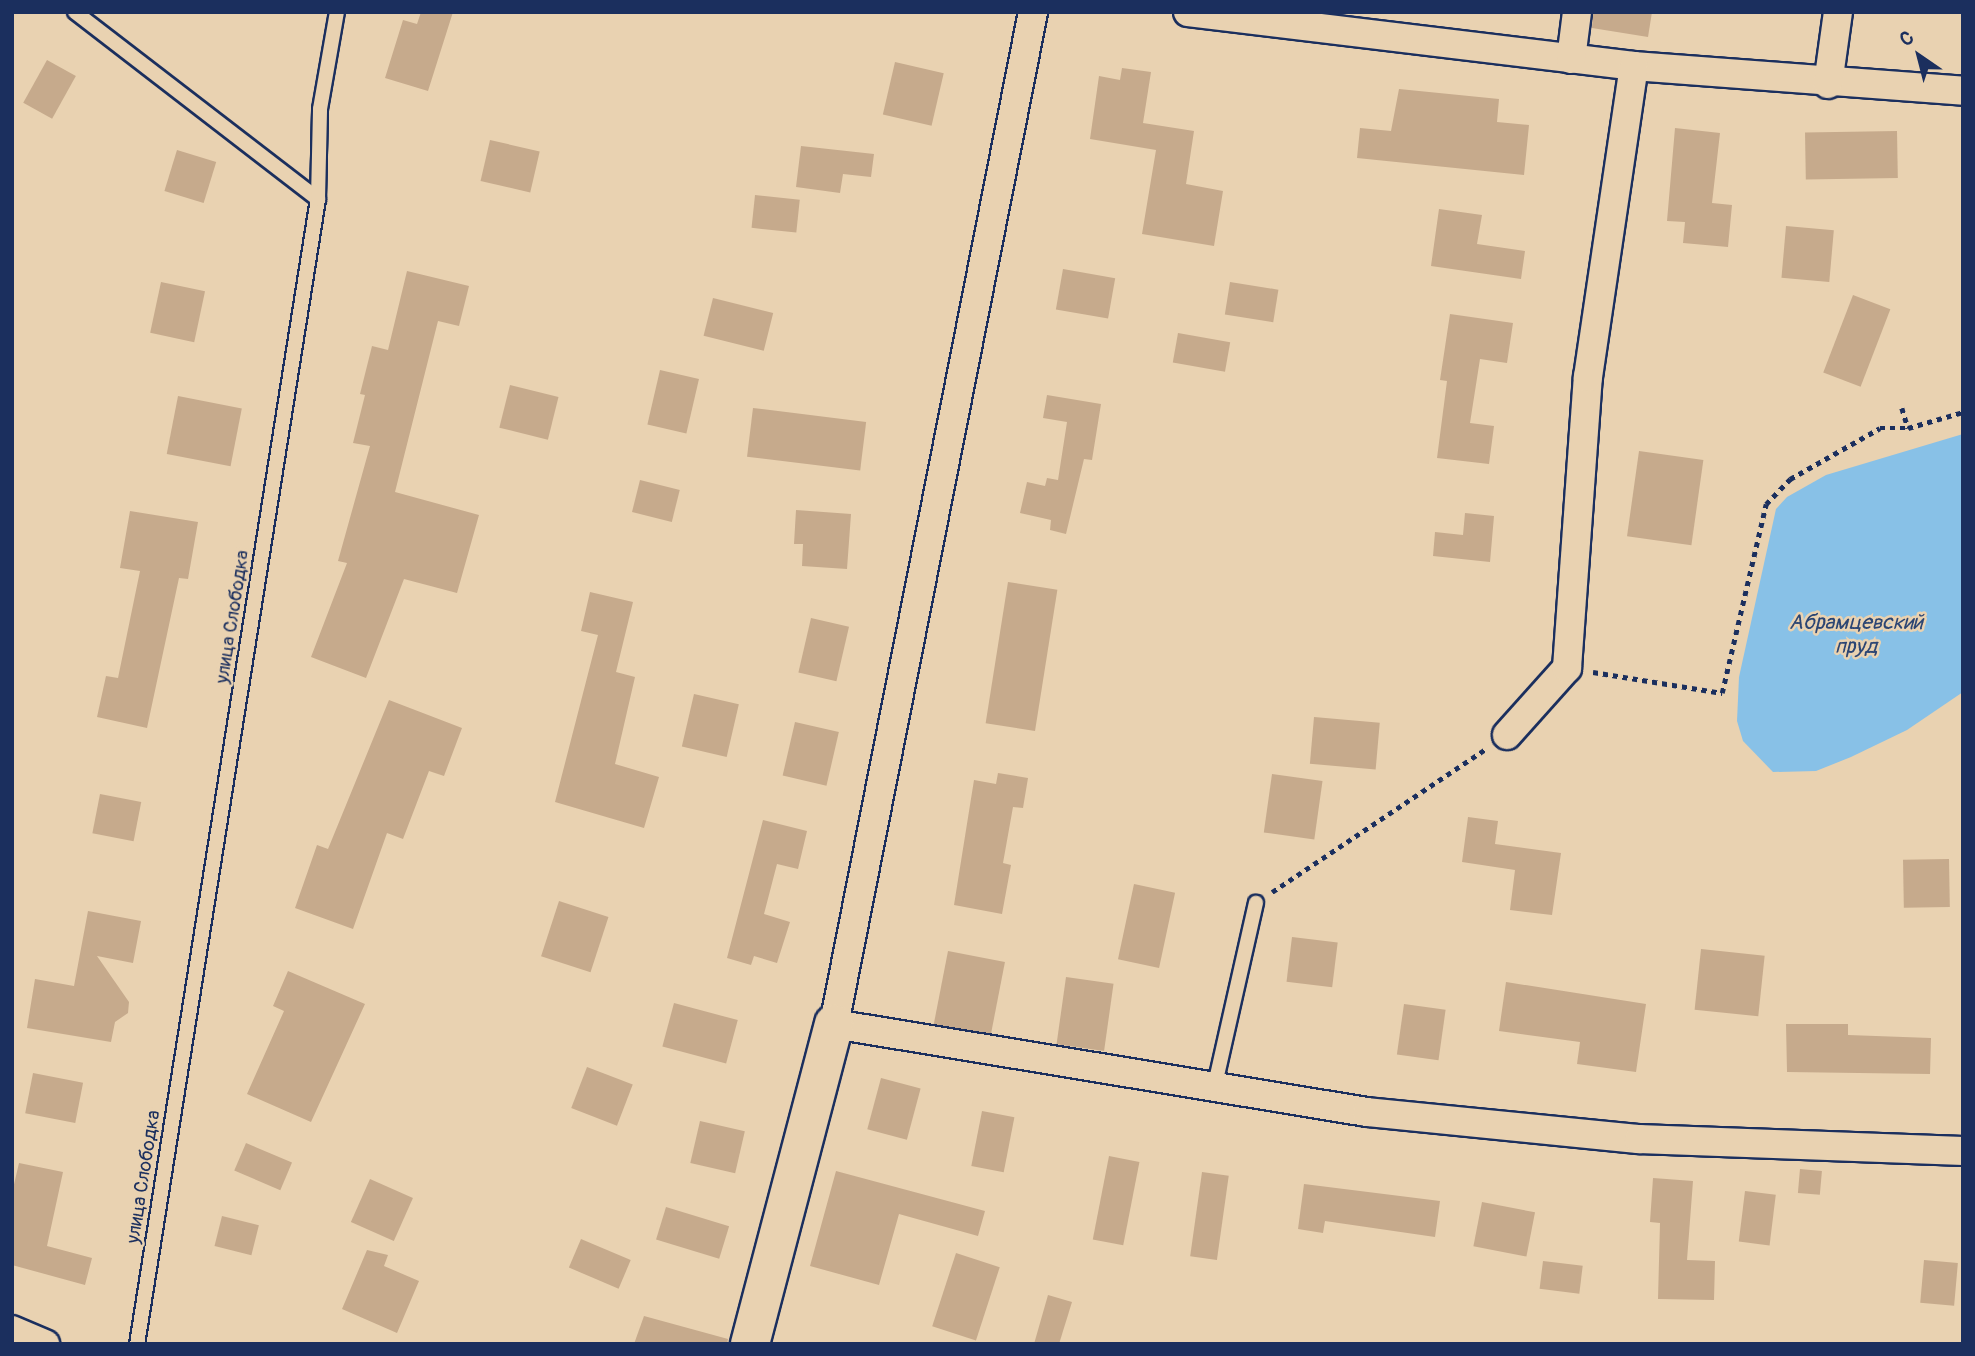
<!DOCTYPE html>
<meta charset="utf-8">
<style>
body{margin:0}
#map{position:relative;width:1975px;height:1356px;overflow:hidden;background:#e9d2b1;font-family:Pangolin,sans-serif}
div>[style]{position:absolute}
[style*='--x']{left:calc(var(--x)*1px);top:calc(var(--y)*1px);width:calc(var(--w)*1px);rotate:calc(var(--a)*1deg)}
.water>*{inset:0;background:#88c1e7}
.building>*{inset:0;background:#c6aa8c;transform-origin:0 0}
.path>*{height:4.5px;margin-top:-2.25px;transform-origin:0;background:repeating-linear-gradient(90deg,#1b2f5e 0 5px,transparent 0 10px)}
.roads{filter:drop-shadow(2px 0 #1b2f5e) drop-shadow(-2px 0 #1b2f5e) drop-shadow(0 2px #1b2f5e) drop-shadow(0 -2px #1b2f5e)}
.lane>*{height:14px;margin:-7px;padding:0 7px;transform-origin:7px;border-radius:7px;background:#e9d2b1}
.street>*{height:28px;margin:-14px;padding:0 14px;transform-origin:14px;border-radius:14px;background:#e9d2b1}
.secondary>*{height:38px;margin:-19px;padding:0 19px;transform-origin:19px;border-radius:19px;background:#e9d2b1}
span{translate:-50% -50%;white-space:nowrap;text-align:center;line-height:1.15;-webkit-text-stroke:5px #e9d2b1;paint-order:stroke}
.street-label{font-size:19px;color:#1b2f5e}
.water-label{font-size:21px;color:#2b4573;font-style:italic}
.frame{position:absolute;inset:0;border:14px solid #1b2f5e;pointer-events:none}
.north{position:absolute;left:1884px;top:21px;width:70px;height:70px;-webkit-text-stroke:5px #e9d2b1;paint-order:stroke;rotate:325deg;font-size:19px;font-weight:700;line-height:28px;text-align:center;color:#1b2f5e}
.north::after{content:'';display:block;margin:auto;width:24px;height:32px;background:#1b2f5e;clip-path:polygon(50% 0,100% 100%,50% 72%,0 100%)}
</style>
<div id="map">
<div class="water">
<i style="clip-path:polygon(1963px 434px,1963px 692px,1907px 730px,1851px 757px,1816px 771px,1773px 772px,1743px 741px,1737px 721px,1739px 677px,1776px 509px,1787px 497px,1826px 475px)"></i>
</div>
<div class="building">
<i style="clip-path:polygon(421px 12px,453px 12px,428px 91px,385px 78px,403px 20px,417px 24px)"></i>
<i style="clip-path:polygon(1593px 12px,1652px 12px,1648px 37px,1592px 28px)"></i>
<i style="left:47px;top:60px;width:33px;height:49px;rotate:29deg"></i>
<i style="left:895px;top:62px;width:50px;height:54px;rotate:13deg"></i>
<i style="clip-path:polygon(1122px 68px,1151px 72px,1143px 123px,1194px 131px,1186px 184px,1223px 191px,1214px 246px,1142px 234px,1156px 150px,1090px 139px,1099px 76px,1120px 80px)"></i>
<i style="clip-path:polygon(1399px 89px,1499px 99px,1497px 122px,1529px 125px,1524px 175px,1357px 158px,1360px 128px,1391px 131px)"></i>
<i style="clip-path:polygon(1675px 128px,1720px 133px,1712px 203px,1732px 205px,1728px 247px,1683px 243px,1685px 222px,1667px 221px)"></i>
<i style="left:1897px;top:131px;width:47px;height:92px;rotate:89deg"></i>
<i style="left:490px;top:140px;width:51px;height:42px;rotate:13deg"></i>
<i style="clip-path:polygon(801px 146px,874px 154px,871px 177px,843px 174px,840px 193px,796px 187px)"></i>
<i style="left:177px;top:150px;width:41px;height:43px;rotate:17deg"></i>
<i style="left:755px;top:195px;width:45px;height:33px;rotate:6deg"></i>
<i style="clip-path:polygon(1439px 209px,1482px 215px,1477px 244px,1525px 251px,1521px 279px,1431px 266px)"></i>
<i style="left:1786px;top:226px;width:48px;height:52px;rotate:5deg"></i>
<i style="left:1063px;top:269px;width:53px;height:41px;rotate:10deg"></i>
<i style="clip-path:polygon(407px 271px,469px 286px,459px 326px,438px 321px,395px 492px,479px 515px,457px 593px,404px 579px,366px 678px,311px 657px,347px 563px,338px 561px,370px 446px,353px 443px,365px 395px,360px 394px,372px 346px,388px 350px)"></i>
<i style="left:161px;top:282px;width:45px;height:52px;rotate:12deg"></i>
<i style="left:1230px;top:282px;width:49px;height:33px;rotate:9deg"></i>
<i style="left:1853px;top:295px;width:40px;height:83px;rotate:21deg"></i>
<i style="left:713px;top:298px;width:62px;height:39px;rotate:14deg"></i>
<i style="clip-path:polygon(1450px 314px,1513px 323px,1507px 363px,1480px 359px,1470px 423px,1494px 426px,1489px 464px,1437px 458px,1447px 381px,1440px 380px)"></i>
<i style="left:1178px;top:333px;width:53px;height:30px;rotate:10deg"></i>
<i style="left:660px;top:370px;width:40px;height:56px;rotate:13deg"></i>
<i style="left:510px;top:385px;width:50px;height:44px;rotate:14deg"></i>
<i style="clip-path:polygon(1047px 395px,1101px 404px,1092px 460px,1084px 459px,1066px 534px,1050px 530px,1051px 520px,1020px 513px,1027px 482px,1045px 486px,1047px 478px,1058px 480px,1067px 422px,1043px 418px)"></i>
<i style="left:178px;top:396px;width:65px;height:59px;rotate:11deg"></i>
<i style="left:753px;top:408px;width:114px;height:49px;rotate:7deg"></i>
<i style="left:1639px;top:451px;width:65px;height:86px;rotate:8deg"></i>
<i style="left:640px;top:480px;width:41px;height:33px;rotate:14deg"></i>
<i style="clip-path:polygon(796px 510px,851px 514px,847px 569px,802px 566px,803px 544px,794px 544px)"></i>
<i style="clip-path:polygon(130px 511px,198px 522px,188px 579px,179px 578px,147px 728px,97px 717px,106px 676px,118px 678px,140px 571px,120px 568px)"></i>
<i style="clip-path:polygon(1465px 513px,1494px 516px,1490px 562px,1433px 556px,1435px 532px,1463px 535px)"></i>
<i style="left:1008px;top:582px;width:50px;height:143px;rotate:9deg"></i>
<i style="clip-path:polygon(590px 592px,633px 602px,616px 672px,635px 677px,615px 764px,659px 777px,644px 828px,555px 802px,598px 635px,581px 631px)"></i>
<i style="left:811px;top:618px;width:39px;height:56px;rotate:13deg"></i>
<i style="left:694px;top:694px;width:46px;height:54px;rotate:13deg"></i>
<i style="clip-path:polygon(389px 700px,462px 728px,444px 776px,429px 771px,403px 839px,387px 833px,353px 929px,295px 908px,317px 845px,328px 849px)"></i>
<i style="left:1314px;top:717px;width:66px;height:47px;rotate:5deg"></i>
<i style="left:795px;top:722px;width:45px;height:55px;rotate:13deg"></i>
<i style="clip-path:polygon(998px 773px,1028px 778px,1023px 808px,1013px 807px,1003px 863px,1011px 865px,1002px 914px,954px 905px,974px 780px,996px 784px)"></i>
<i style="left:1272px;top:774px;width:51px;height:59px;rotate:8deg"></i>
<i style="left:100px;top:794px;width:42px;height:40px;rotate:11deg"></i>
<i style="clip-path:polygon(1468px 817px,1498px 821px,1495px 844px,1561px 853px,1552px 915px,1510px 910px,1515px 870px,1462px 862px)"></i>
<i style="clip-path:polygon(763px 820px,807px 831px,798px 869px,777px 864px,764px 914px,790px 922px,777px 963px,754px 956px,751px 965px,727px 958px)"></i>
<i style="left:1949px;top:859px;width:48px;height:46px;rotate:89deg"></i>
<i style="left:1134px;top:884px;width:42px;height:77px;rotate:12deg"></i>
<i style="left:559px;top:901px;width:52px;height:58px;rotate:18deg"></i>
<i style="clip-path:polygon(88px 911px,141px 921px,133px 963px,97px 956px,129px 1002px,128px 1013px,115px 1022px,111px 1042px,27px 1028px,35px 979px,74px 986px)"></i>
<i style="left:1292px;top:937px;width:46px;height:45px;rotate:7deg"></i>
<i style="left:1701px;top:949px;width:64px;height:61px;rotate:6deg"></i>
<i style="left:948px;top:951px;width:58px;height:75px;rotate:11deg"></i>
<i style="clip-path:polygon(288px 971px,365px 1004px,311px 1122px,247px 1094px,284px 1011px,273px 1006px)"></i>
<i style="left:1066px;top:977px;width:48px;height:68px;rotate:8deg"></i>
<i style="clip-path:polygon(1506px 982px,1646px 1004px,1636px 1072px,1577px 1064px,1580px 1042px,1499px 1031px)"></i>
<i style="left:674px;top:1003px;width:66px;height:45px;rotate:15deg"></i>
<i style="left:1404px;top:1004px;width:42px;height:51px;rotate:8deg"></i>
<i style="clip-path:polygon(1786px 1024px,1848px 1024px,1848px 1035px,1931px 1038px,1930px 1074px,1787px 1072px)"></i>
<i style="left:587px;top:1067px;width:49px;height:44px;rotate:21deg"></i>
<i style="left:33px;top:1073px;width:51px;height:41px;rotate:11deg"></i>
<i style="left:881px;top:1078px;width:41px;height:53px;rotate:15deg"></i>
<i style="left:982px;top:1111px;width:33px;height:56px;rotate:11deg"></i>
<i style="left:700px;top:1121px;width:46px;height:43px;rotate:13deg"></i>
<i style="left:246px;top:1143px;width:50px;height:30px;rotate:23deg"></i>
<i style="left:1109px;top:1156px;width:31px;height:85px;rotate:11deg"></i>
<i style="clip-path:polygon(19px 1163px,63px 1172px,47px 1246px,92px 1258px,85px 1285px,12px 1265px,12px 1193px)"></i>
<i style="left:1800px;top:1169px;width:22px;height:24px;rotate:5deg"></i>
<i style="clip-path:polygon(836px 1171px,985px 1211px,978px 1236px,899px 1214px,879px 1285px,810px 1266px)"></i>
<i style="left:1202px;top:1172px;width:27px;height:85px;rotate:8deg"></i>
<i style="clip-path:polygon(1653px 1178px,1693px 1181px,1687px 1260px,1715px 1261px,1714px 1300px,1658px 1299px,1660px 1223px,1650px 1222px)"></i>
<i style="left:370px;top:1179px;width:47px;height:47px;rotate:24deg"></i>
<i style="clip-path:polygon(1304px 1184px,1440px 1201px,1435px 1237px,1325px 1221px,1323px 1233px,1298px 1229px)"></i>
<i style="left:1745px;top:1191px;width:31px;height:51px;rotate:7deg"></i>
<i style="left:1482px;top:1202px;width:54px;height:45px;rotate:11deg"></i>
<i style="left:666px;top:1207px;width:66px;height:34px;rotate:17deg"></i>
<i style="left:222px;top:1216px;width:38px;height:31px;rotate:14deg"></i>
<i style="left:581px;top:1239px;width:54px;height:31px;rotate:23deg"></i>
<i style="clip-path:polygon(367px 1250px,388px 1255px,384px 1266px,419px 1281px,397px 1333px,342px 1309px)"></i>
<i style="left:956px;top:1253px;width:46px;height:77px;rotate:18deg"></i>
<i style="left:1924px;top:1260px;width:34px;height:43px;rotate:5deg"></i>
<i style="left:1543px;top:1261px;width:40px;height:28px;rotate:7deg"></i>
<i style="clip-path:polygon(1048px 1295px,1072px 1302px,1059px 1344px,1034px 1344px)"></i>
<i style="clip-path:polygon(644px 1316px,728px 1339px,727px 1344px,634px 1344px)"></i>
</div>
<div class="path">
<i style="--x:1902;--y:408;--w:21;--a:73"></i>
<i style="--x:1908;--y:428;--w:57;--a:-16.2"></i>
<i style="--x:1593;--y:672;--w:131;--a:9.2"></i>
<i style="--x:1722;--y:693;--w:194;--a:-76.9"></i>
<i style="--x:1766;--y:504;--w:35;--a:-46"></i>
<i style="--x:1790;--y:479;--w:103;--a:-29.5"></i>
<i style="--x:1880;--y:428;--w:28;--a:0"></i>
<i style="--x:1272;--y:892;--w:257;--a:-33.8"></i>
</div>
<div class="roads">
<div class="lane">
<i style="--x:75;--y:12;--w:307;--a:37.6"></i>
<i style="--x:318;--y:199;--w:1159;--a:98.98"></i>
<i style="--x:318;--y:199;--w:90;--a:-88.7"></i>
<i style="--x:320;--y:109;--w:98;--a:-80.1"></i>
<i style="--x:1214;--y:1089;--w:191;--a:-77.3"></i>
</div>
<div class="street">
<i style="--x:1033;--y:12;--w:1031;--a:101.12"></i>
<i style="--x:834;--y:1024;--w:540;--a:9.38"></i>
<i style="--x:1367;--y:1112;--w:273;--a:5.7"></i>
<i style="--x:1639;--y:1139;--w:324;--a:2.1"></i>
<i style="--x:1188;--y:12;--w:449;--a:6.9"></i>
<i style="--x:1634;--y:66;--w:330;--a:4.3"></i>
<i style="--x:1571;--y:59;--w:47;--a:-82.7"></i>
<i style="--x:1828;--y:84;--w:73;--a:-82.1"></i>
<i style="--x:1507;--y:735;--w:90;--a:-48.2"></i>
<i style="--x:1567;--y:668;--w:292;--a:-85.9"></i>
<i style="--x:1588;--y:377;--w:314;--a:-81.6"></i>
<i style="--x:12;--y:1330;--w:36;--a:23"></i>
</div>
<div class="secondary">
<i style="--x:750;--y:1344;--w:331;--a:-75.3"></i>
</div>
</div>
<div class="street-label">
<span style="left:233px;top:617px;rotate:-81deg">улица Слободка</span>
<span style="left:144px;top:1177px;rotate:-81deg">улица Слободка</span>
</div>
<div class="water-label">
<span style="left:1856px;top:635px">Абрамцевский<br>пруд</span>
</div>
<div class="frame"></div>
<div class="north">С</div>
</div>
